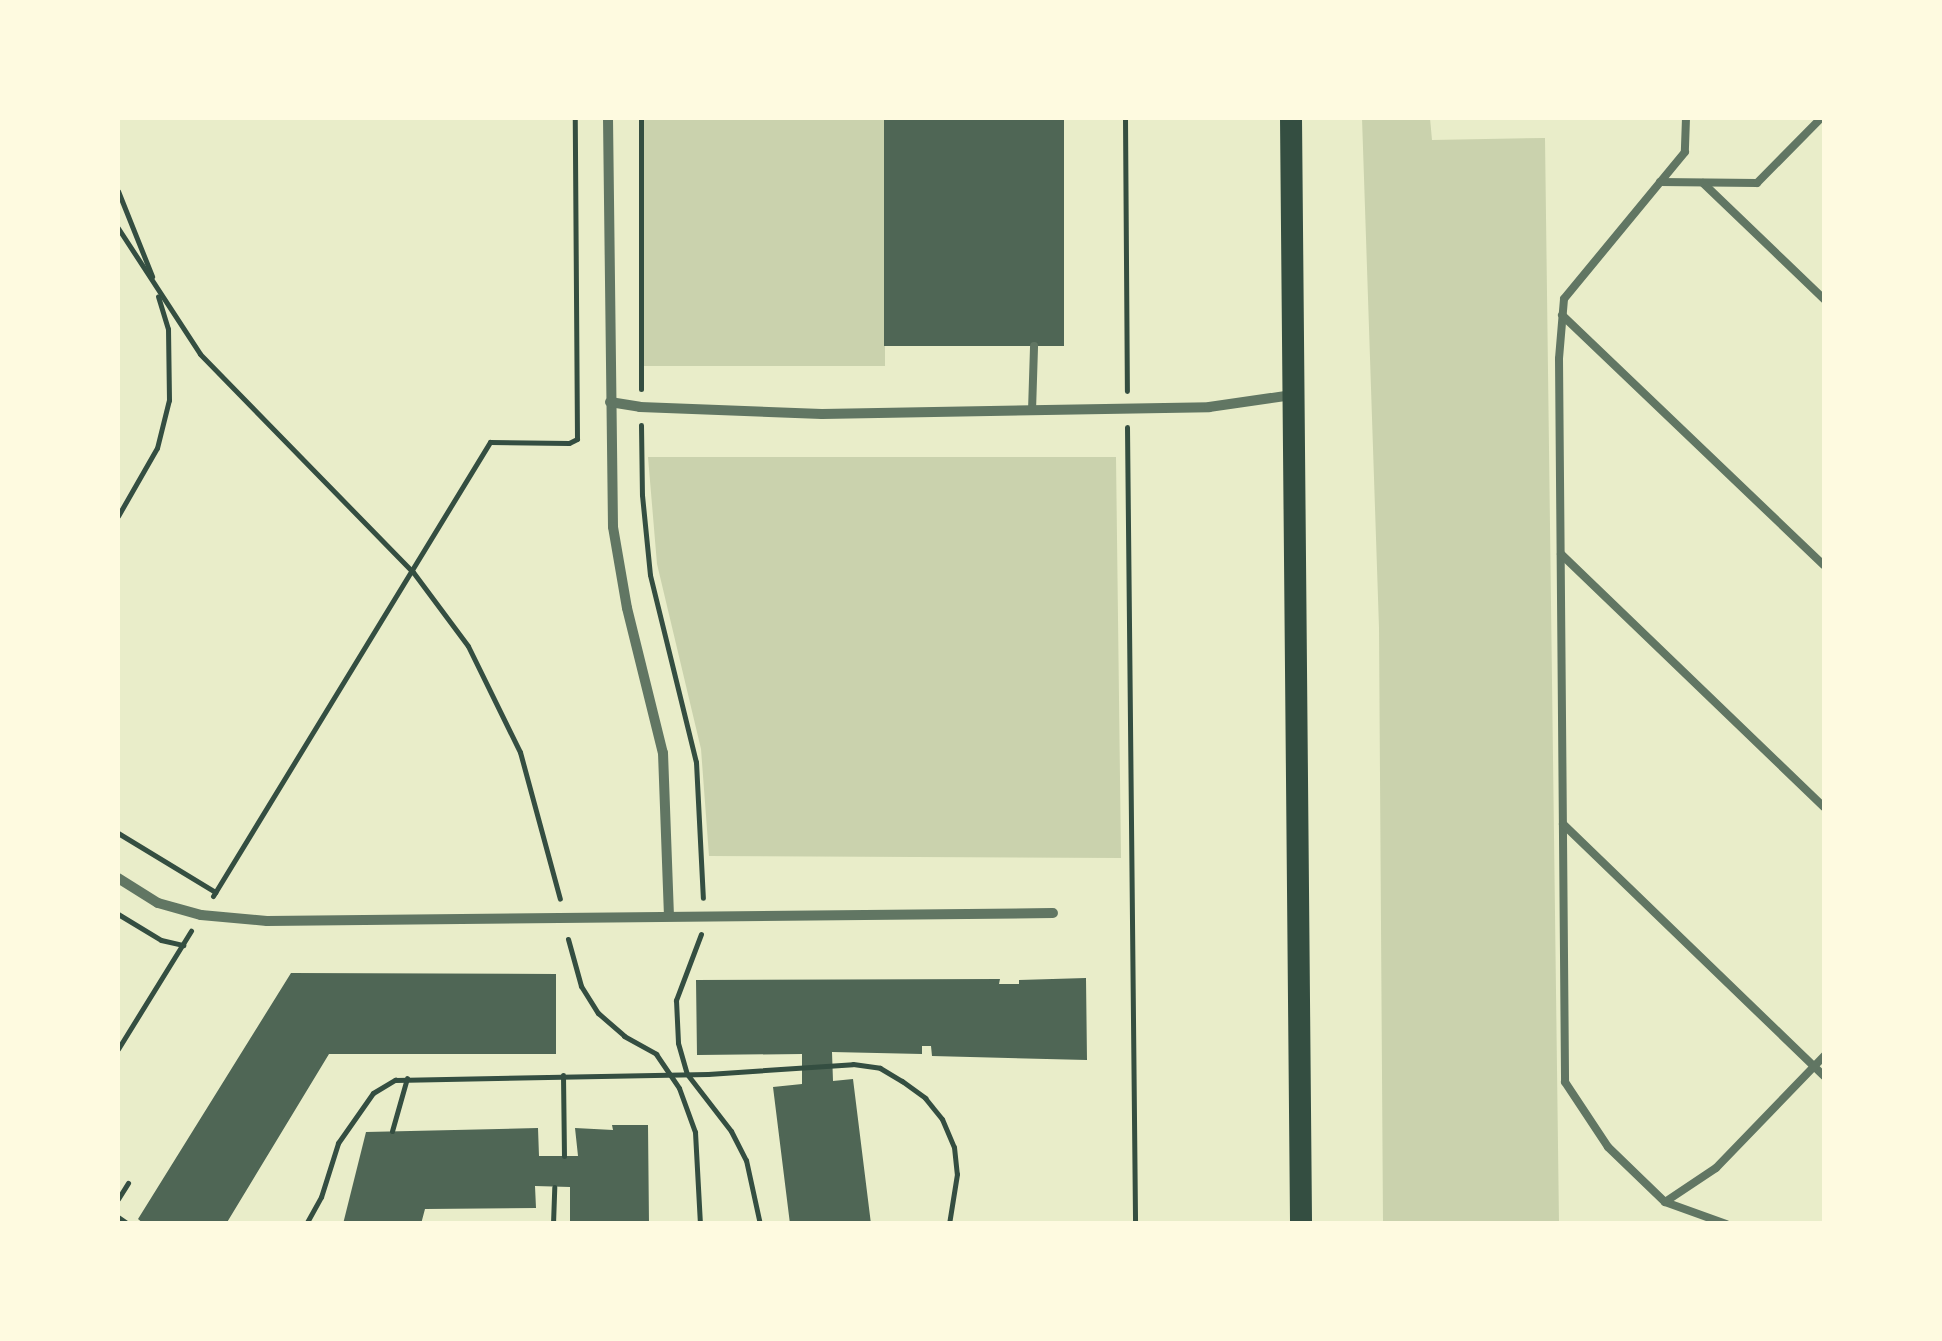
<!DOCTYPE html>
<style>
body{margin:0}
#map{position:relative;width:1942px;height:1341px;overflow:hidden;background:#e9edc9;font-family:Barlow,sans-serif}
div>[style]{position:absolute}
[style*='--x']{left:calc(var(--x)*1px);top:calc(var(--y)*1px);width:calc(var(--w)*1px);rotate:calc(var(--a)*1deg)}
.green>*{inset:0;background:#cad2ad;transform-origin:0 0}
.building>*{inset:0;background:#4f6655;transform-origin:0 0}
.path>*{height:5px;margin:-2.5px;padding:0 2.5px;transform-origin:2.5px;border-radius:2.5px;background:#344e41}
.service>*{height:8px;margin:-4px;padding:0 4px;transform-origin:4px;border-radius:4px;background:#617663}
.minor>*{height:10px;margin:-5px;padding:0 5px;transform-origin:5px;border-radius:5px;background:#617663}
.primary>*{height:22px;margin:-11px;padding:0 11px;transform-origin:11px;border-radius:11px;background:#344e41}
span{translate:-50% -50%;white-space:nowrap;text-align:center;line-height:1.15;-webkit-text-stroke:10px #fefae0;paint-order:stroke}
.frame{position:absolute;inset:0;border:120px solid #fefae0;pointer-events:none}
</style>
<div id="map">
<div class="green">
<i style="left:641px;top:118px;width:244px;height:248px"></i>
<i style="clip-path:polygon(1362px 118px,1430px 118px,1432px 140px,1545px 138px,1559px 1223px,1383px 1223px,1379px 628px)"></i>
<i style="clip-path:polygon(648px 457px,1116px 457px,1121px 858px,709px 856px,701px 749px,657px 564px)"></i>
</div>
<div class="building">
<i style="left:884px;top:118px;width:180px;height:228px"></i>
<i style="clip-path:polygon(291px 973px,556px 974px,556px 1054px,329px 1054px,226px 1224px,144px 1224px,138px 1219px)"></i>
<i style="clip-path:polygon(1086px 978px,1087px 1060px,932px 1056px,931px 1046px,922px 1046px,922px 1054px,832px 1052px,833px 1081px,853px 1079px,871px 1224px,790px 1224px,773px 1087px,802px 1084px,802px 1054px,697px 1055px,696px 980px,1000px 979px,999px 984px,1019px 984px,1019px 980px)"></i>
<i style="clip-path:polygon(612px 1125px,648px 1125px,649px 1224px,570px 1224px,570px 1187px,535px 1186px,536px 1208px,425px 1209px,421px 1224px,343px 1224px,366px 1132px,538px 1128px,539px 1156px,578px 1156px,575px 1128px,613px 1130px)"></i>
</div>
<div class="path">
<i style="--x:1125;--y:118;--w:273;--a:89.6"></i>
<i style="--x:118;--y:191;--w:92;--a:68.2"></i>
<i style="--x:118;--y:228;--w:150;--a:56.9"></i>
<i style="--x:200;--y:354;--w:305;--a:45.7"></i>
<i style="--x:413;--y:572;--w:92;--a:53.4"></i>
<i style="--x:468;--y:646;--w:118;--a:63.9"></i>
<i style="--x:520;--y:752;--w:152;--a:74.8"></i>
<i style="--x:641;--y:389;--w:271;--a:-90"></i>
<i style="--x:641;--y:425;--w:70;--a:89.2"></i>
<i style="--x:642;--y:495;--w:80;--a:84.3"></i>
<i style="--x:650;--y:575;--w:193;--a:76.2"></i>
<i style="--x:696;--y:762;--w:136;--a:87.1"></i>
<i style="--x:1127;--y:427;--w:797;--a:89.42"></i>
<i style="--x:118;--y:516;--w:78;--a:-60.2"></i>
<i style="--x:157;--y:448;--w:49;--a:-76"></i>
<i style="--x:169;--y:400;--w:71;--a:-90.8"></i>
<i style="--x:168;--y:329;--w:34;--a:-107"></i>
<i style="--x:118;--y:833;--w:114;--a:31.3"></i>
<i style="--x:213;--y:896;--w:532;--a:-58.61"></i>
<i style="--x:490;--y:442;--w:79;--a:0.7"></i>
<i style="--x:569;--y:443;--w:9;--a:-27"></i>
<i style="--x:577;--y:439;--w:321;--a:-90.4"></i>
<i style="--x:118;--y:914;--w:50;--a:31.2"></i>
<i style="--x:161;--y:940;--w:23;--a:13"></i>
<i style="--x:701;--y:934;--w:71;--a:110.7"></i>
<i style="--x:676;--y:1000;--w:43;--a:87.3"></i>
<i style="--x:678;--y:1043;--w:32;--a:74"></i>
<i style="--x:687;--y:1074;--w:72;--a:52.3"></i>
<i style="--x:731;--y:1131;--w:33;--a:63"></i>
<i style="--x:746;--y:1160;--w:66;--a:77.7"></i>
<i style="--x:568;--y:939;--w:49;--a:74.5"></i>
<i style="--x:581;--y:986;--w:32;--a:58"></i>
<i style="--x:598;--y:1013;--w:35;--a:41"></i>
<i style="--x:624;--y:1036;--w:37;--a:29"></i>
<i style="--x:656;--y:1054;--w:41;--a:55.9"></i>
<i style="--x:679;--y:1088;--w:47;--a:70"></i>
<i style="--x:695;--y:1132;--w:92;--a:86.9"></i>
<i style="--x:118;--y:1049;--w:139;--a:-58.3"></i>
<i style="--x:563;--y:1075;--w:81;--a:89.3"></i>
<i style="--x:392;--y:1131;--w:55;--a:-74.2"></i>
<i style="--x:118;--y:1199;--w:19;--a:-58"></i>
<i style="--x:118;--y:1217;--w:12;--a:35"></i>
<i style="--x:306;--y:1224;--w:31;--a:-61"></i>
<i style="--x:321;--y:1197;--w:57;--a:-72.5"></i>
<i style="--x:338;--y:1143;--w:61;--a:-55"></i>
<i style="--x:373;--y:1093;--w:26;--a:-31"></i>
<i style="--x:395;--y:1080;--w:313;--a:-1.1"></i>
<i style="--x:708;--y:1074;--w:145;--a:-3.9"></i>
<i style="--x:853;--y:1064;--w:27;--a:8"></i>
<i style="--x:880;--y:1068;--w:26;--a:31"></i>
<i style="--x:902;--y:1081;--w:29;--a:36"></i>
<i style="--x:925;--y:1098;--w:27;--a:51"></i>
<i style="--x:942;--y:1119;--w:30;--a:67"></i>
<i style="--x:954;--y:1147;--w:27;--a:84"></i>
<i style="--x:957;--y:1174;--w:51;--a:99.1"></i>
<i style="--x:553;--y:1224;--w:37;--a:-88"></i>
</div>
<div class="service">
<i style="--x:1686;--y:118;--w:34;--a:92"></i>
<i style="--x:1685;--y:152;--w:190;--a:129.5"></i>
<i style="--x:1564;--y:299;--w:60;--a:94.8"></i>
<i style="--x:1559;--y:359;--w:723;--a:89.52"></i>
<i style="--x:1565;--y:1082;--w:78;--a:56.5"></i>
<i style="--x:1608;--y:1147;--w:79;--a:44"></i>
<i style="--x:1665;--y:1202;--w:65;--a:19.8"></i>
<i style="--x:1660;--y:182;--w:97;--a:0.6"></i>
<i style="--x:1757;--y:183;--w:91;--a:-45.4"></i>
<i style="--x:1703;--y:183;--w:168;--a:43.8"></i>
<i style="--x:1562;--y:315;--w:362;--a:43.7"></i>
<i style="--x:1032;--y:411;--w:65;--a:-88.2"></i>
<i style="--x:1561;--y:554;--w:365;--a:43.9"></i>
<i style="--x:1563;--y:824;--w:363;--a:44"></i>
<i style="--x:1665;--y:1202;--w:61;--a:-33.7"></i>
<i style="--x:1716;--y:1168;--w:156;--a:-46"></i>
</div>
<div class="minor">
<i style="--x:608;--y:118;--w:409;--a:89.3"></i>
<i style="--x:613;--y:527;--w:82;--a:80.2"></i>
<i style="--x:627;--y:608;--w:149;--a:76.1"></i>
<i style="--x:663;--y:753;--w:161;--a:87.9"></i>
<i style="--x:610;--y:402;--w:30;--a:9"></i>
<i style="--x:640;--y:407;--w:182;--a:2.2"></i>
<i style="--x:822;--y:414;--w:387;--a:-1"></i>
<i style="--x:1209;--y:407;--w:84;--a:-8.2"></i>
<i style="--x:118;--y:878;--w:47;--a:32"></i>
<i style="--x:158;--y:903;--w:45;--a:15.6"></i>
<i style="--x:201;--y:915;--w:66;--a:5.2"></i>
<i style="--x:267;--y:921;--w:786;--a:-0.58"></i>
</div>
<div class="primary">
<i style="--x:1291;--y:118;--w:1106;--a:89.48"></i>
</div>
<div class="frame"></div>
</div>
